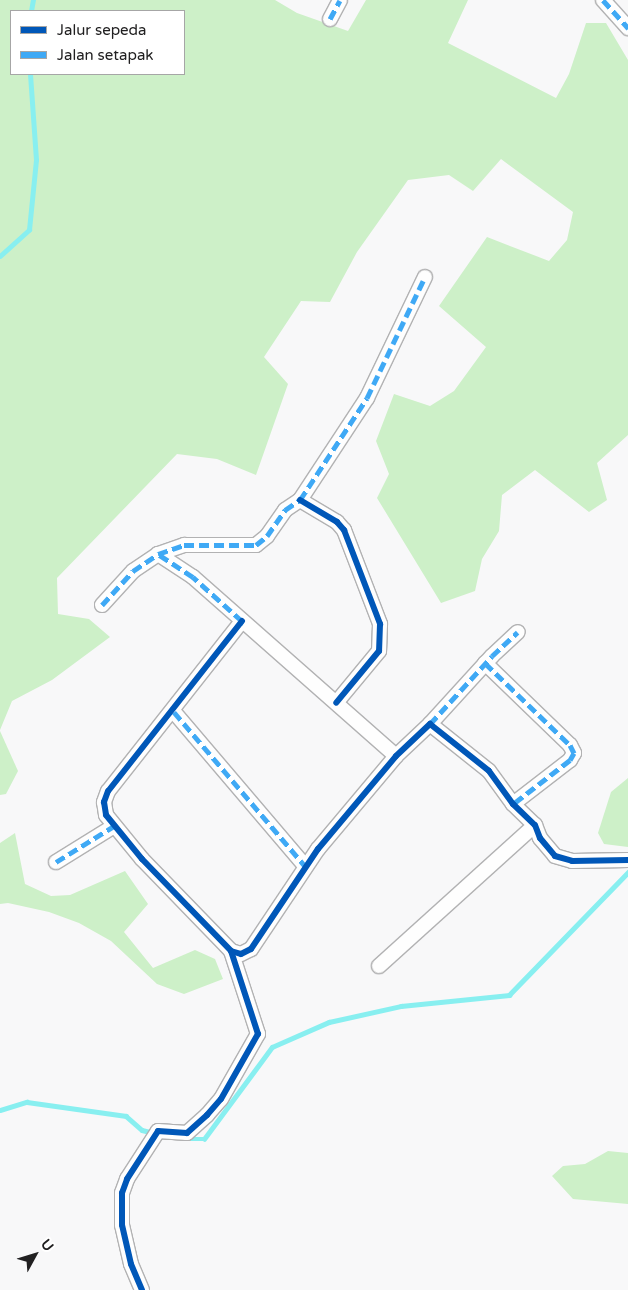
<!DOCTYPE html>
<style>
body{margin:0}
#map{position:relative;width:628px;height:1290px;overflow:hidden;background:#f8f8f9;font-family:"Varela Round",sans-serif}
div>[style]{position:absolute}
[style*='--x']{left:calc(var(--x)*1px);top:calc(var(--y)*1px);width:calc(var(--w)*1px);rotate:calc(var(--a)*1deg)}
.green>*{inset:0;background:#cdf0c8}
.stream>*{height:4.5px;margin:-2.25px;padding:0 2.25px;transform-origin:2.25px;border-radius:2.25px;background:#88eff0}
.roads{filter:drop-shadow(1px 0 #b2b2b3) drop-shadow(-1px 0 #b2b2b3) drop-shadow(0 1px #b2b2b3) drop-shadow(0 -1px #b2b2b3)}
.minor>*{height:14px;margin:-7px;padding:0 7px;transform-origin:7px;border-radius:7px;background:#fefefe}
.quiet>*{height:5px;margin-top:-2.5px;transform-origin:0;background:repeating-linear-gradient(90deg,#3fa9f5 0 10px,transparent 0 15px)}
.cycleway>*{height:6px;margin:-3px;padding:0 3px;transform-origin:3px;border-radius:3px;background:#0057b8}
span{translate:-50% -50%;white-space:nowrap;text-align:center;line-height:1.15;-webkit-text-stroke:4px #fff;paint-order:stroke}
.legend{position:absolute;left:10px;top:10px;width:175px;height:65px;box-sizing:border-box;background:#fff;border:1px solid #a6a6a6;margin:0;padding:6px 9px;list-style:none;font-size:15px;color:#212021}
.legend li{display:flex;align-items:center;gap:10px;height:25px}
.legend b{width:25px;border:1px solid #a6a6a6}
.north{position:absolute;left:10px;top:1230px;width:50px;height:50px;-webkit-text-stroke:4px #fff;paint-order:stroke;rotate:51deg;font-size:14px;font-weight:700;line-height:20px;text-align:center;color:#212021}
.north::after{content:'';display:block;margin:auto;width:18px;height:22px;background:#212021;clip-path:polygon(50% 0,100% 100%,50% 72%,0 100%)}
</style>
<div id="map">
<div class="green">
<i style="clip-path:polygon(evenodd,0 0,275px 0,297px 13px,348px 31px,366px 0,468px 0,448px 43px,556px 98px,569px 74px,586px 23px,606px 23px,628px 60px,628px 435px,597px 463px,607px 500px,589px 512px,535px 470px,502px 495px,499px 531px,482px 559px,475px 591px,441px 603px,377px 498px,389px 474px,376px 441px,394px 394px,430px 406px,454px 391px,486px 347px,439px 306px,487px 237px,549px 261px,567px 240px,573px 212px,501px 159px,473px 191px,449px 175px,408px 180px,357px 252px,330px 302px,301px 301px,264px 357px,288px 384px,256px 475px,217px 459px,177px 454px,57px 578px,58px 614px,89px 619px,110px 637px,52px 680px,12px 701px,0 730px,0 0,11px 11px,184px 11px,184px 74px,11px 74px,11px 11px)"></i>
<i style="clip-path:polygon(0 731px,18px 771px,6px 794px,0 795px)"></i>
<i style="clip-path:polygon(628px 778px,628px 847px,604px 844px,598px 833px,611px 792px)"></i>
<i style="clip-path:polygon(15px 833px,25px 884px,51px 896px,70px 895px,125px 871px,148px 904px,124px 932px,153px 968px,195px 950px,215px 959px,223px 979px,184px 994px,157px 984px,111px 941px,79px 923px,49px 912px,8px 903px,0 904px,0 843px)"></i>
<i style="clip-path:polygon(608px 1151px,628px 1153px,628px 1204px,573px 1199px,552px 1176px,563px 1166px,585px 1164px)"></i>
</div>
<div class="stream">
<i style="--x:31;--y:11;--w:11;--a:-80"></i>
<i style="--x:0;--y:256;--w:39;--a:-42"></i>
<i style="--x:29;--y:230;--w:70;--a:-84.3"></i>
<i style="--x:36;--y:160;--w:86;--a:-94"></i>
<i style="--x:0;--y:1110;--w:28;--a:-17"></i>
<i style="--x:27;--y:1102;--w:100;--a:8"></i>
<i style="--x:126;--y:1116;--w:21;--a:41"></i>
<i style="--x:142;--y:1130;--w:12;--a:14"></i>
<i style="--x:186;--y:1139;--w:18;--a:0"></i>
<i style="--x:204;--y:1139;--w:114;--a:-53.5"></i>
<i style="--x:272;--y:1047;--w:62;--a:-23.7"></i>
<i style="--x:329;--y:1022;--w:74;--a:-12.5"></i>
<i style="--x:401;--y:1006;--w:109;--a:-5.8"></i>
<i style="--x:509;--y:995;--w:171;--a:-45.9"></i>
</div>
<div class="roads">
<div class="minor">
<i style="--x:603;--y:0;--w:38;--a:48"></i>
<i style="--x:330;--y:19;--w:21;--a:-62"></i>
<i style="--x:300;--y:500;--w:43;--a:30.7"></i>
<i style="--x:337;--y:522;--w:11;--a:49"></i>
<i style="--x:344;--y:530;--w:101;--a:69"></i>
<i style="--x:380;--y:624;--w:27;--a:92"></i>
<i style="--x:379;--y:651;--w:67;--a:129.6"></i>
<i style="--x:102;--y:605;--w:46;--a:-47.6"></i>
<i style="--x:133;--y:571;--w:30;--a:-34"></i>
<i style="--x:242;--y:621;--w:216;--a:128.2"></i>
<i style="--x:108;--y:791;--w:12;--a:110"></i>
<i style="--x:104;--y:802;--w:13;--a:81"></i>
<i style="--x:106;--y:815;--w:57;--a:50.7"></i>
<i style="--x:142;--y:859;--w:128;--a:45.9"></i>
<i style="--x:231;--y:951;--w:10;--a:17"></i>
<i style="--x:241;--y:954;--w:11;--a:-27"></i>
<i style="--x:251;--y:949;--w:120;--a:-56.2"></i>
<i style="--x:318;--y:849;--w:121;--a:-50"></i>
<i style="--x:396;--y:756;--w:47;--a:-43.3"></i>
<i style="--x:430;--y:724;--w:75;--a:38.5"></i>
<i style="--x:489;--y:771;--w:41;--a:54"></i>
<i style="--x:513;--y:804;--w:30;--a:44"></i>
<i style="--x:535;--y:825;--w:14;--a:69"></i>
<i style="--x:540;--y:838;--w:23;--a:50"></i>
<i style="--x:555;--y:856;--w:18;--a:16"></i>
<i style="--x:572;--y:861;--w:56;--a:-1"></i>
<i style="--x:485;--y:663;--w:118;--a:44"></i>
<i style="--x:570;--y:745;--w:9;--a:63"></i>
<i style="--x:574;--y:753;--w:8;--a:120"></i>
<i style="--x:570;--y:760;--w:72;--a:142.3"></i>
<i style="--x:174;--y:712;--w:201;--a:49.6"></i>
<i style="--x:430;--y:724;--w:92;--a:-47.6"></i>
<i style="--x:492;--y:656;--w:35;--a:-43"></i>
<i style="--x:396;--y:756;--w:271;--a:-138.6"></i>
<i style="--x:193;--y:577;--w:42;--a:-146.7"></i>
<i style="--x:158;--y:554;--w:28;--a:-19"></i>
<i style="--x:184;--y:545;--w:72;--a:0"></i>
<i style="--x:256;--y:545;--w:14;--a:-39"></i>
<i style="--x:267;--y:536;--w:32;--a:-55"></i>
<i style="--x:285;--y:510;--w:18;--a:-34"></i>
<i style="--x:300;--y:500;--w:122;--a:-56.7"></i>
<i style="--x:367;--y:398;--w:134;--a:-64.4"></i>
<i style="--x:56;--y:862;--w:68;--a:-31.8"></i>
<i style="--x:379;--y:966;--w:210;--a:-42.1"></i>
<i style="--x:142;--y:1290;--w:28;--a:-113"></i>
<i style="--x:131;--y:1264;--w:40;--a:-103"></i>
<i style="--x:122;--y:1225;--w:32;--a:-90"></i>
<i style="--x:122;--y:1193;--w:15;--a:-70"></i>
<i style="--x:127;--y:1179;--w:57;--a:-57.1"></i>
<i style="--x:158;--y:1131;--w:29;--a:4"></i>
<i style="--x:187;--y:1133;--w:27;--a:-42"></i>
<i style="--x:207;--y:1115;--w:21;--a:-49"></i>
<i style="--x:221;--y:1099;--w:75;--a:-60.4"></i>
<i style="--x:258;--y:1034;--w:87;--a:-108"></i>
</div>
</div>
<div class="quiet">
<i style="--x:603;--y:0;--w:38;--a:48"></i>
<i style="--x:330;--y:19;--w:21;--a:-62"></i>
<i style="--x:102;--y:605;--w:46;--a:-47.6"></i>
<i style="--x:133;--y:571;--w:30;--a:-34"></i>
<i style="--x:240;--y:624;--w:4;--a:-56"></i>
<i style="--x:242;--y:621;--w:66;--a:-138.1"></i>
<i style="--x:193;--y:577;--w:42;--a:-146.7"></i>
<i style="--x:158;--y:554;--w:28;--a:-19"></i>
<i style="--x:184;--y:545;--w:72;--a:0"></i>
<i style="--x:256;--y:545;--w:14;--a:-39"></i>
<i style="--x:267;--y:536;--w:32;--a:-55"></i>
<i style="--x:285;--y:510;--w:18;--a:-34"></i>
<i style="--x:300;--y:500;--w:122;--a:-56.7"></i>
<i style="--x:367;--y:398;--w:134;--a:-64.4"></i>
<i style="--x:485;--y:663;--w:118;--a:44"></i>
<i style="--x:570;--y:745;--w:9;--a:63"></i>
<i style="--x:574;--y:753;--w:8;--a:120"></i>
<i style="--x:570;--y:760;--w:72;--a:142.3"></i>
<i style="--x:174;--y:712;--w:201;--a:49.6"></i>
<i style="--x:430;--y:724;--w:92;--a:-47.6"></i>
<i style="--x:492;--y:656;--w:35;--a:-43"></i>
<i style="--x:56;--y:862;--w:68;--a:-31.8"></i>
<i style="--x:114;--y:826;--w:4;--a:-117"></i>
</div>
<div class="cycleway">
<i style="--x:300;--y:500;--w:43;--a:30.7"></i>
<i style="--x:337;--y:522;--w:11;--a:49"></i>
<i style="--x:344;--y:530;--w:101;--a:69"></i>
<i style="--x:380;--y:624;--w:27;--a:92"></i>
<i style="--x:379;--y:651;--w:67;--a:129.6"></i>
<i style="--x:242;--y:621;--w:216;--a:128.2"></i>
<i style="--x:108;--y:791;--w:12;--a:110"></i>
<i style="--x:104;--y:802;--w:13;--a:81"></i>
<i style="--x:106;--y:815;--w:57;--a:50.7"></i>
<i style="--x:142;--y:859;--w:128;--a:45.9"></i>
<i style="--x:231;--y:951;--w:10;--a:17"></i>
<i style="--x:241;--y:954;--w:11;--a:-27"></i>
<i style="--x:251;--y:949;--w:120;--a:-56.2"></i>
<i style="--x:318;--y:849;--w:121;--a:-50"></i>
<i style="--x:396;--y:756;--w:47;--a:-43.3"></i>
<i style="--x:430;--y:724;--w:75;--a:38.5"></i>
<i style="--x:489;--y:771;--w:41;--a:54"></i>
<i style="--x:513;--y:804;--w:30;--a:44"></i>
<i style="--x:535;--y:825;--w:14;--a:69"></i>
<i style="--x:540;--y:838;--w:23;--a:50"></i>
<i style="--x:555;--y:856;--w:18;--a:16"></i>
<i style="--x:572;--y:861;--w:56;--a:-1"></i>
<i style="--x:142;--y:1290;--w:28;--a:-113"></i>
<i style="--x:131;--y:1264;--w:40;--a:-103"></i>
<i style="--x:122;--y:1225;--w:32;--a:-90"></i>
<i style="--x:122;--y:1193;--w:15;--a:-70"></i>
<i style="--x:127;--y:1179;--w:57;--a:-57.1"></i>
<i style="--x:158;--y:1131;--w:29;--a:4"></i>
<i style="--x:187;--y:1133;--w:27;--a:-42"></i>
<i style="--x:207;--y:1115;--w:21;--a:-49"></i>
<i style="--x:221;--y:1099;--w:75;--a:-60.4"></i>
<i style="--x:258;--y:1034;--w:87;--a:-108"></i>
</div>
<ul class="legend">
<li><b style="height:6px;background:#0057b8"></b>Jalur sepeda</li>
<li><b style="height:6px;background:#3fa9f5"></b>Jalan setapak</li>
</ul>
<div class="north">U</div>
</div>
